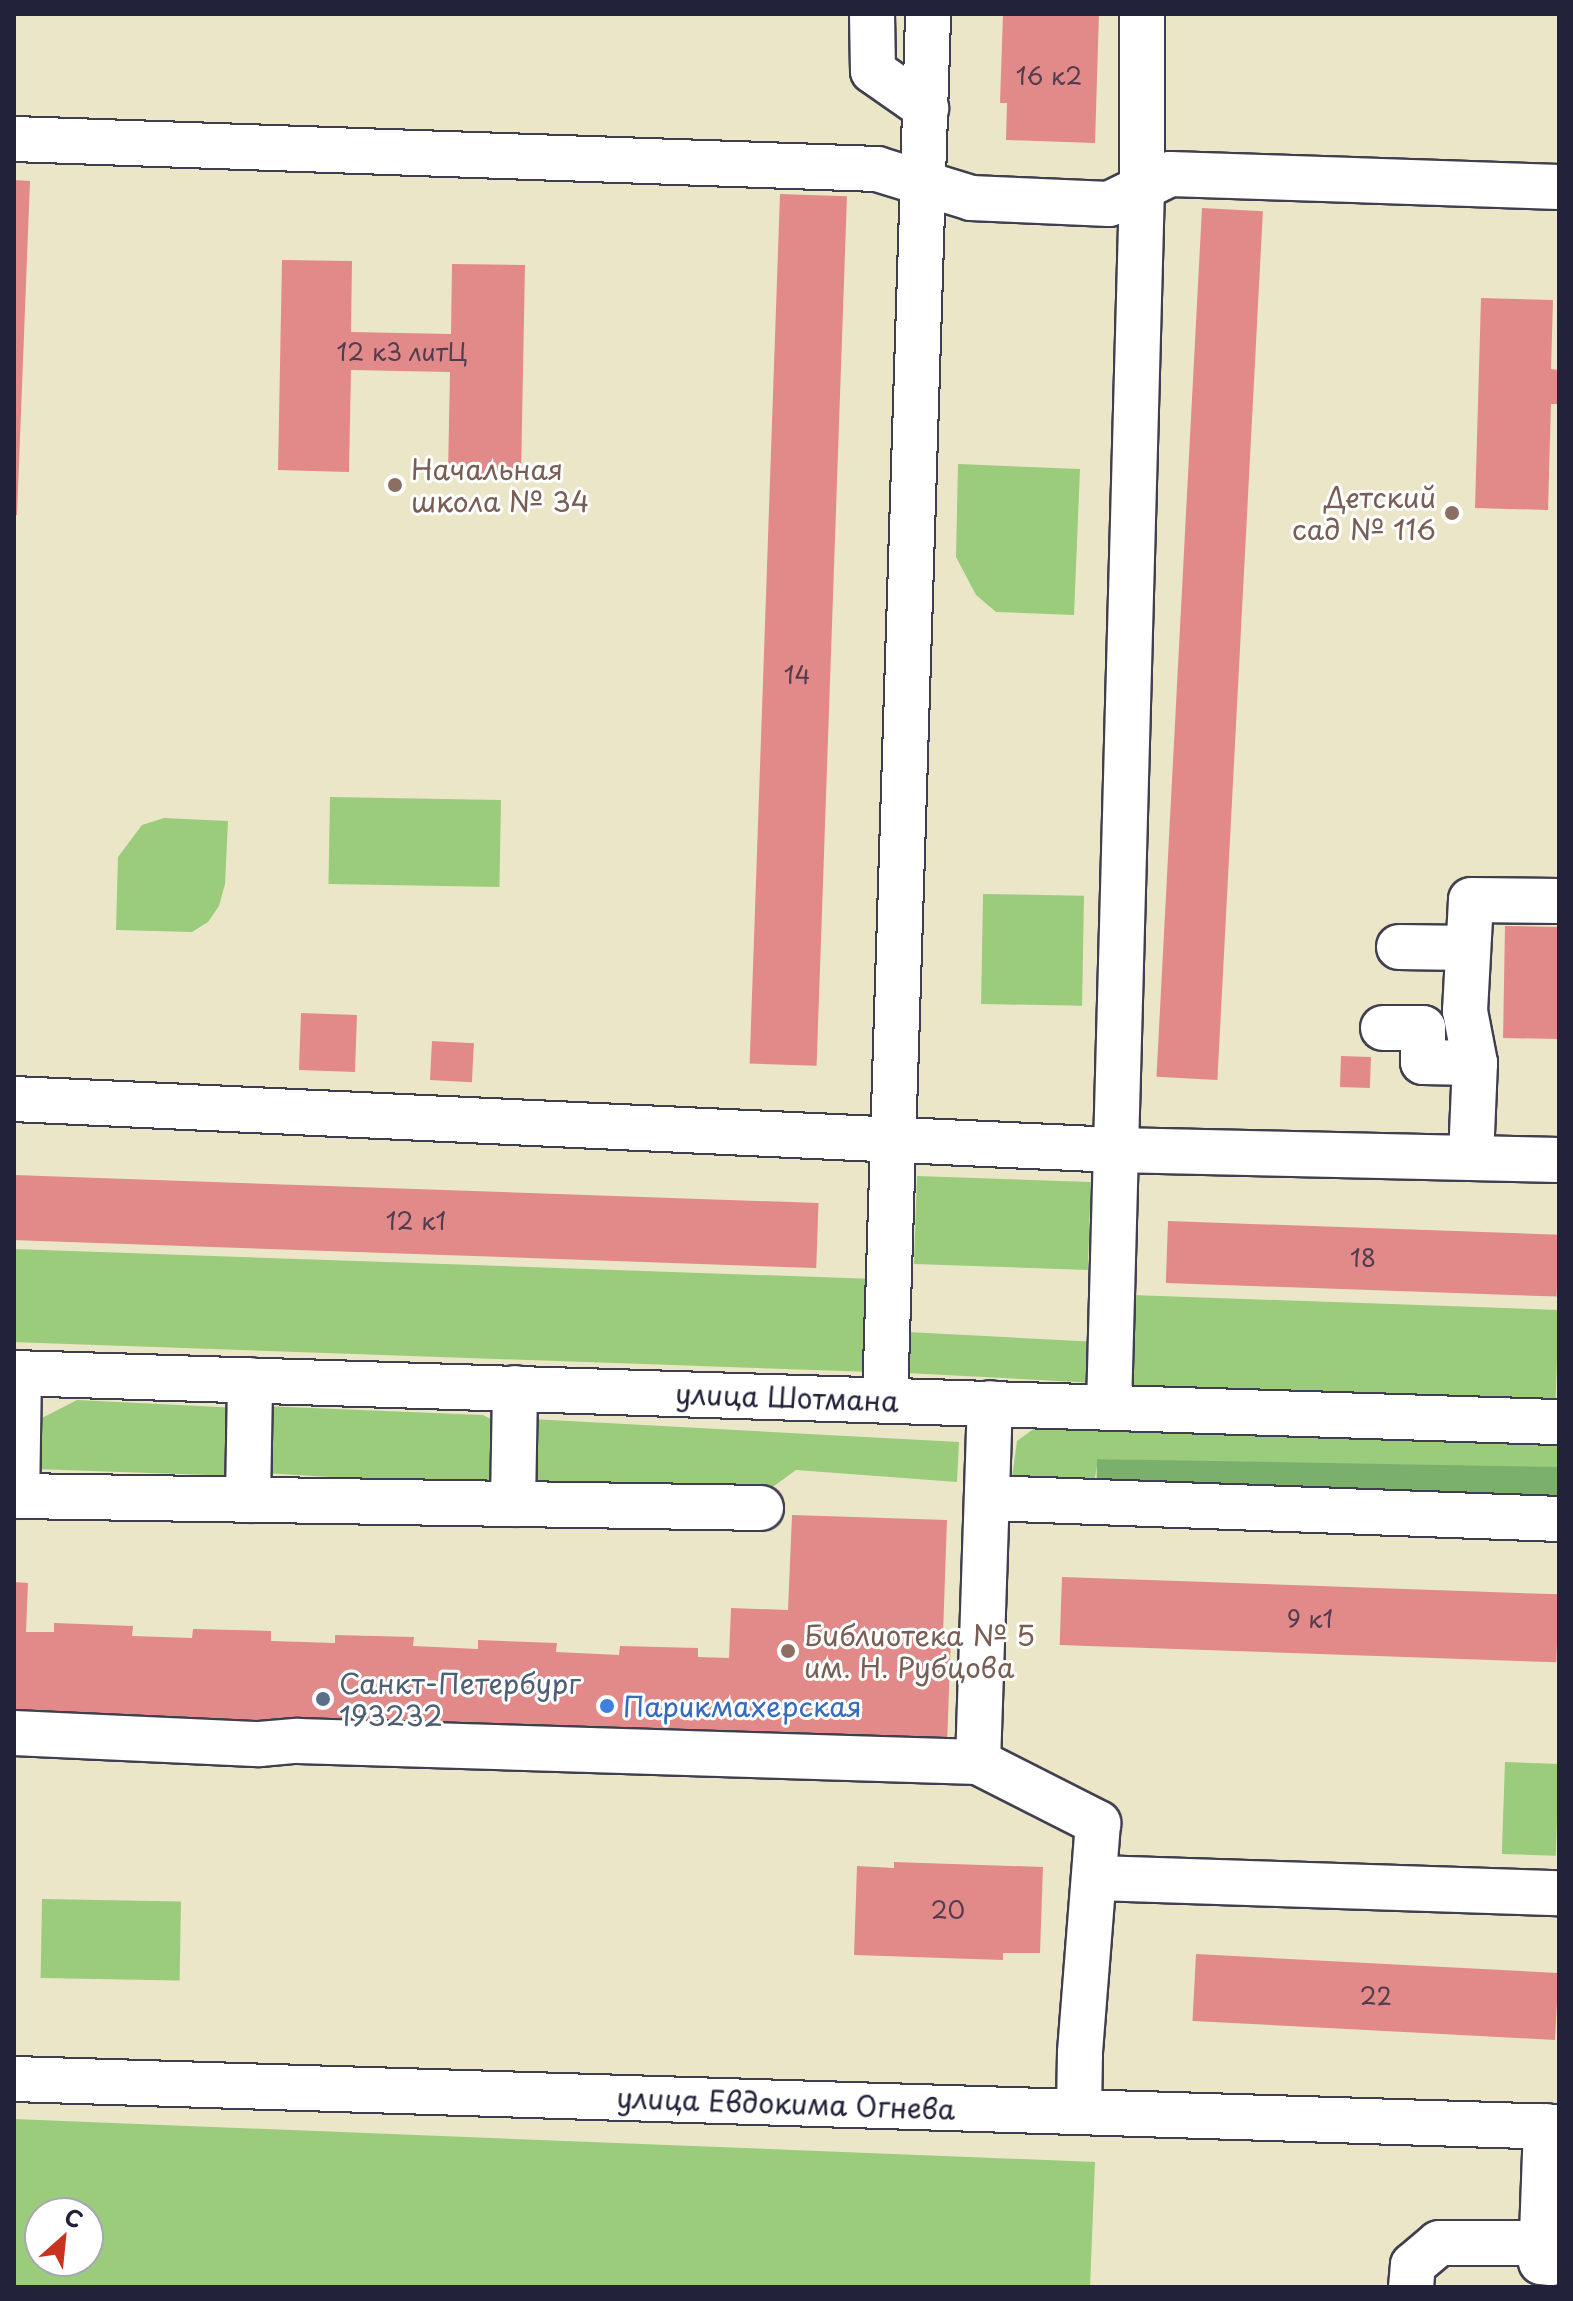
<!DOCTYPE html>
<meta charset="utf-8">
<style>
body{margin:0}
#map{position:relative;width:1573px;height:2301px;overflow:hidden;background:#ece6c8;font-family:"Playpen Sans",sans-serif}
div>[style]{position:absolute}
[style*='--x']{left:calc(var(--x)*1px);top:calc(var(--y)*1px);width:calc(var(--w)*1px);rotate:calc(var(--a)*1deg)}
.green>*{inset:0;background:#9acc7c;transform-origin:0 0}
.forest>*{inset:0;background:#7bb06c;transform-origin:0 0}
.building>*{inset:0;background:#e28a89;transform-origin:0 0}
.roads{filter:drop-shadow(2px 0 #403f50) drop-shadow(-2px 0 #403f50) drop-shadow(0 2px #403f50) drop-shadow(0 -2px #403f50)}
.minor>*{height:44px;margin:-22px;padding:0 22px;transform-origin:22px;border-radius:22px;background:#fff}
.dots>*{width:22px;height:22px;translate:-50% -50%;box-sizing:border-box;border:4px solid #fff;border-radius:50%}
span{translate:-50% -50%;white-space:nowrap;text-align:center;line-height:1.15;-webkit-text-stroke:6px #fff;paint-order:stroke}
.number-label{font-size:24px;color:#523c4e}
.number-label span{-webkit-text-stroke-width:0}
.education-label{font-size:28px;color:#785e54}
.left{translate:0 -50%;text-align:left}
.right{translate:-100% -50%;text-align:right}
.street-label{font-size:28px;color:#22223b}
.service-label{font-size:28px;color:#4e5e75}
.shop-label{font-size:28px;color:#366cbe}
.frame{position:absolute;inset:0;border:16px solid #22223b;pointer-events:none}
.north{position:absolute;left:24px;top:2197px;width:80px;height:80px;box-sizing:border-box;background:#fff;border:2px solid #a7a7b1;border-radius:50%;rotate:27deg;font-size:22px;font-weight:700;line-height:32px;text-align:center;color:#22223b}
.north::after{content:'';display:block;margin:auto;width:28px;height:36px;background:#c8321e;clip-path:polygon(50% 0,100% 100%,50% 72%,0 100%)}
</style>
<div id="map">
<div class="green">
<i style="clip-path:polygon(958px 464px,1080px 469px,1074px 615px,996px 612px,976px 595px,956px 557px)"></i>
<i style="left:330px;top:797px;width:171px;height:87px;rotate:1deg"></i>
<i style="clip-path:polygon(164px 818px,228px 821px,225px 884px,219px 906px,208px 922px,192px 932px,116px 930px,118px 857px,142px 825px)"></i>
<i style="left:983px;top:894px;width:101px;height:110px;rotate:1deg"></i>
<i style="left:917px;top:1176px;width:174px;height:88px;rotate:2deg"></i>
<i style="left:14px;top:1249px;width:862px;height:93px;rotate:2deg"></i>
<i style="left:1132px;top:1295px;width:427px;height:92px;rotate:2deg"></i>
<i style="left:908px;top:1332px;width:185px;height:41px;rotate:3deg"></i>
<i style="clip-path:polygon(77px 1400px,239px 1408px,237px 1476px,35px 1469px,36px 1421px)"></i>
<i style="clip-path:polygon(262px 1406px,483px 1415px,497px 1422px,495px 1487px,264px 1473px)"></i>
<i style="clip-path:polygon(532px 1419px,959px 1442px,957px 1482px,796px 1470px,759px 1497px,526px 1484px)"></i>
<i style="clip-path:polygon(1035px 1428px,1559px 1446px,1559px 1471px,1098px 1459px,1093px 1491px,1011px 1485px,1017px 1441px)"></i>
<i style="left:1505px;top:1762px;width:54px;height:92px;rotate:2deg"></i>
<i style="left:42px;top:1899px;width:139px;height:79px;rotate:1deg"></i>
<i style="clip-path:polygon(evenodd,14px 2119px,1095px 2162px,1090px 2287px,14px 2287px,14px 2119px,40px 2213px,88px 2213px,88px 2261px,40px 2261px,40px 2213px)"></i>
</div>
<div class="forest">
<i style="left:1097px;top:1459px;width:462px;height:32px;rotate:1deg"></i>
</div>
<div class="building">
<i style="clip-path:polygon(1003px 14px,1099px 14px,1095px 143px,1006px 140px,1007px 103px,1000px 103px)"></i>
<i style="clip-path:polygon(14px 180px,30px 181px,17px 515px,14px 515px)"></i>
<i style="left:780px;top:194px;width:67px;height:870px;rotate:2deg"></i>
<i style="left:1202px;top:208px;width:61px;height:870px;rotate:3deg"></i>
<i style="clip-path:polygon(282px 260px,352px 261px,351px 332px,451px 334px,452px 264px,525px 265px,521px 476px,448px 475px,450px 372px,351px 370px,349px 472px,278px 470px)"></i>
<i style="clip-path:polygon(1481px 298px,1553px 300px,1551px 369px,1559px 370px,1559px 404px,1551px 404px,1548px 510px,1475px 508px)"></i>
<i style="left:1505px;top:926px;width:54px;height:112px;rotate:1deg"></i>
<i style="left:301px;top:1013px;width:56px;height:57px;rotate:2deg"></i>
<i style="left:432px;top:1041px;width:42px;height:39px;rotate:3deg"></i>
<i style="left:1341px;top:1056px;width:30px;height:31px;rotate:2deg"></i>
<i style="left:14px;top:1175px;width:805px;height:65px;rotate:2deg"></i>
<i style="left:1168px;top:1221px;width:391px;height:62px;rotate:2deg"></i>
<i style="clip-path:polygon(792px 1515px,947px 1520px,943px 1634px,951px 1634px,947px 1746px,14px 1711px,14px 1582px,28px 1583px,26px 1632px,54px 1632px,54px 1623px,133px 1626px,132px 1636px,192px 1638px,193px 1629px,271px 1631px,271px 1641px,335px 1643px,335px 1635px,414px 1637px,413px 1646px,478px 1649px,478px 1640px,557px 1643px,556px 1652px,619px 1655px,620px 1646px,698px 1648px,698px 1657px,729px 1658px,731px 1608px,788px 1610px)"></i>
<i style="left:1062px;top:1577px;width:497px;height:68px;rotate:2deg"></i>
<i style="clip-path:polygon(894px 1862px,1043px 1867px,1040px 1953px,1003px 1953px,1003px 1960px,854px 1955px,857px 1866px,894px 1868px)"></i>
<i style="left:1196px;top:1954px;width:363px;height:67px;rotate:3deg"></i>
</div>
<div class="roads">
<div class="minor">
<i style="--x:872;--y:14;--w:57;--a:89"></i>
<i style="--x:873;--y:71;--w:65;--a:34.9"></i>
<i style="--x:14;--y:139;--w:864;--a:1.99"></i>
<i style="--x:877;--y:169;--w:98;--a:17.1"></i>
<i style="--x:971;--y:198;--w:138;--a:2.5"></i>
<i style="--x:1109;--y:204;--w:68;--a:-26.2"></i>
<i style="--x:1170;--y:174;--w:389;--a:1.9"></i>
<i style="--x:1399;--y:947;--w:69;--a:0.8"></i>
<i style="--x:1383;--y:1028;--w:40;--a:0"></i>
<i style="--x:1423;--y:1028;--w:34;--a:90"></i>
<i style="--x:1423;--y:1062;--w:52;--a:1.1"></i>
<i style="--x:14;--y:1099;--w:1102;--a:2.65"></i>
<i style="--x:1115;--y:1150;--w:444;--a:1.3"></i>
<i style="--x:1471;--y:1158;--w:95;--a:-87.6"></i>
<i style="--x:1475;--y:1063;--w:53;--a:-100.9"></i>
<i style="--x:1465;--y:1011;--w:111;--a:-86.9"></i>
<i style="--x:1471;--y:900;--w:88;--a:0.7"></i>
<i style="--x:14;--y:1373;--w:1546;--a:1.82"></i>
<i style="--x:19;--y:1373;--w:123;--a:90.9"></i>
<i style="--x:17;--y:1496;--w:744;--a:0.92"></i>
<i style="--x:885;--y:1400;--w:1387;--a:-88.22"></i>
<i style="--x:1109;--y:1407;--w:1219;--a:-88.45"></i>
<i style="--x:1142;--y:188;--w:174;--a:-90"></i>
<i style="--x:987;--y:1498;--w:572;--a:2.1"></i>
<i style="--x:248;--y:1500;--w:120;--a:-89"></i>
<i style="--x:513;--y:1504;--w:116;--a:-89"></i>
<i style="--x:14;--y:1733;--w:246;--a:2.6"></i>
<i style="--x:260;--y:1744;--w:38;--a:-5"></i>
<i style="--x:298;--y:1741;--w:680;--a:1.77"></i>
<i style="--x:978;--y:1762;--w:135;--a:26.9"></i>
<i style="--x:1098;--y:1823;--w:231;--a:94.5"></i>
<i style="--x:1080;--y:2053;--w:59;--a:91"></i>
<i style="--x:978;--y:1762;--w:359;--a:-88.1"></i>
<i style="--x:1096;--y:1878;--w:463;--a:1.9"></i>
<i style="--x:14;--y:2079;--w:1546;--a:1.78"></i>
<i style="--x:1546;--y:2126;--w:136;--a:92.1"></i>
<i style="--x:1541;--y:2262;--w:10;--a:6"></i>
<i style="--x:1411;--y:2287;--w:22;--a:-85"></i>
<i style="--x:1413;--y:2265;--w:34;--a:-40"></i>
<i style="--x:1439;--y:2243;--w:103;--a:0"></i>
</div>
</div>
<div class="dots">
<i style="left:395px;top:485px;background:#8d6e63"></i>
<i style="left:1452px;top:513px;background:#8d6e63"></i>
<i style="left:788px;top:1651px;background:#8d6e63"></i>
<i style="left:323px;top:1699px;background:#5c6f8a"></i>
<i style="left:607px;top:1706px;background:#3f7fe0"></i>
</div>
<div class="number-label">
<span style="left:1049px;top:76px">16 к2</span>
<span style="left:402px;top:352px">12 к3 литЦ</span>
<span style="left:797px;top:675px">14</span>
<span style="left:416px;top:1221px">12 к1</span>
<span style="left:1363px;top:1258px">18</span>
<span style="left:1310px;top:1619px">9 к1</span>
<span style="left:948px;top:1910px">20</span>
<span style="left:1376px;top:1996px">22</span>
</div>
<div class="education-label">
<span class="left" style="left:411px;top:485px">Начальная<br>школа № 34</span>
<span class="right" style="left:1436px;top:513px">Детский<br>сад № 116</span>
<span class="left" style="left:804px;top:1651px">Библиотека № 5<br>им. Н. Рубцова</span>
</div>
<div class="street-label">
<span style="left:787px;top:1397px;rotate:2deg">улица Шотмана</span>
<span style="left:786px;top:2103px;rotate:2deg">улица Евдокима Огнева</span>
</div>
<div class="service-label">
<span class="left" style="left:339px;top:1699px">Санкт-Петербург<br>193232</span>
</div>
<div class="shop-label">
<span class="left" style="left:623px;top:1706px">Парикмахерская</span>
</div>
<div class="frame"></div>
<div class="north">С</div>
</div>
